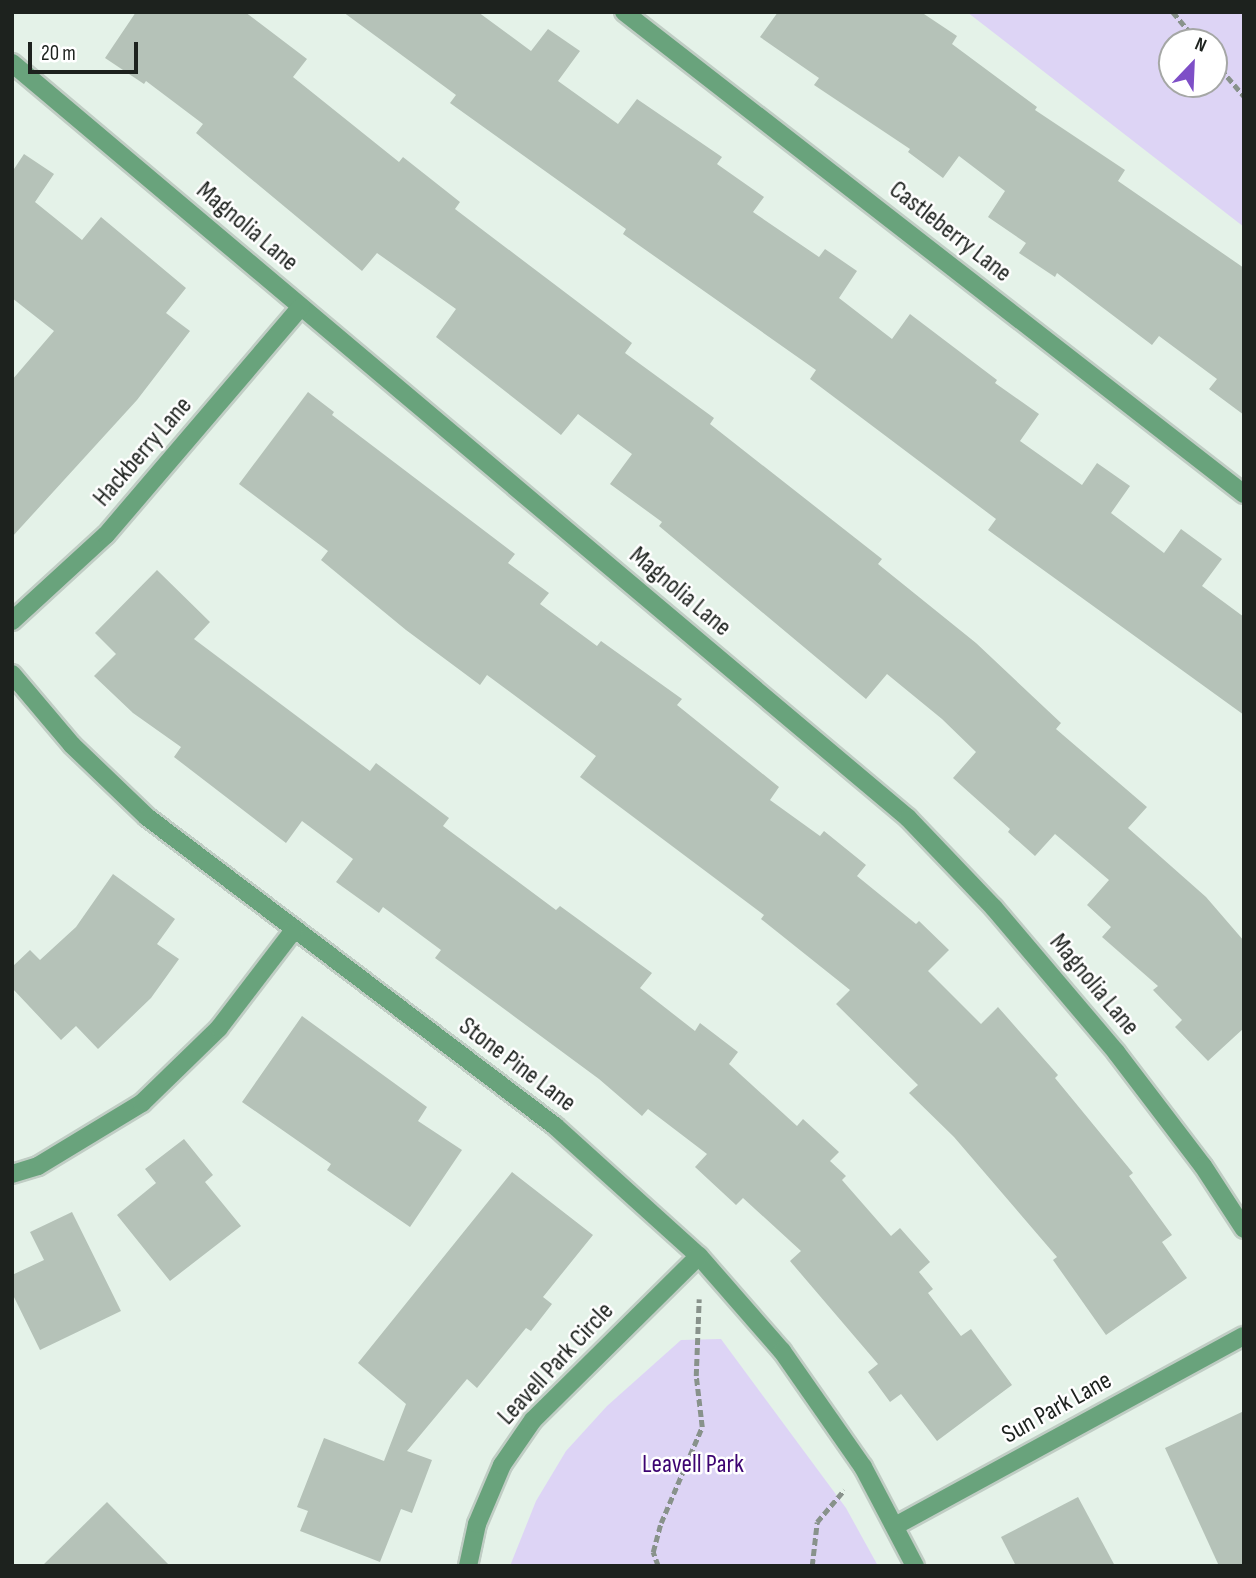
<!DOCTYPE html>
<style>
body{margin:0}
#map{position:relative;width:1256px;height:1578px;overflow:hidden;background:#e4f2e8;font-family:"Sofia Sans Condensed",sans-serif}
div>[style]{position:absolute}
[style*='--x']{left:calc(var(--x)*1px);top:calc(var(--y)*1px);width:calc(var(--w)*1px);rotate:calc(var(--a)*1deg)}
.green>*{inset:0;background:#ddd4f5}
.building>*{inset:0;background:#b5c2b8}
.path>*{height:4.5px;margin-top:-2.25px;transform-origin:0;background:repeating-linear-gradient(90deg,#88928b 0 7px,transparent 0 10.5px)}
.roads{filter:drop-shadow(2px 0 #c0cdc4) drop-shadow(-2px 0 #c0cdc4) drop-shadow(0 2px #c0cdc4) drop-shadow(0 -2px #c0cdc4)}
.street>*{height:18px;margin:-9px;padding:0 9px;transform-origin:9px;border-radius:9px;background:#69a37c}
span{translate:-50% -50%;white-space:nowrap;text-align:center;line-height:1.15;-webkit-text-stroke:5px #fff;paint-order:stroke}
.street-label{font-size:26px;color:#1d221e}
.park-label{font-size:26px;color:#3d0472}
.frame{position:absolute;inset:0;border:14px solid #1d221e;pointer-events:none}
.north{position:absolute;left:1158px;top:28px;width:70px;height:70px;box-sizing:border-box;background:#fff;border:2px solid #a5a7a5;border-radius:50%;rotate:23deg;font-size:19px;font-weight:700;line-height:28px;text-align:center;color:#1d221e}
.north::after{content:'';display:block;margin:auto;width:24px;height:32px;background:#7e4fc7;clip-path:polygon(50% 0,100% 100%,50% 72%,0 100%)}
.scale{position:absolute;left:28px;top:42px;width:110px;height:32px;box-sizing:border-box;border:4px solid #1d221e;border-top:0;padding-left:9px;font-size:21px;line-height:24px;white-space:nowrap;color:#1d221e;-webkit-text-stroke:5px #fff;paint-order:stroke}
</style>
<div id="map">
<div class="green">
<i style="clip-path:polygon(evenodd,967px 12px,1244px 12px,1244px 227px,967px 12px,1172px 42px,1214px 42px,1214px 84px,1172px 84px,1172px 42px)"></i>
<i style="clip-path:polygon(721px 1339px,846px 1508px,878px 1566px,510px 1566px,536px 1501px,566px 1451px,607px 1406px,681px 1340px)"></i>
</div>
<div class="building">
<i style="clip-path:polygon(136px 12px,245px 12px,307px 59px,293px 77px,399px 162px,403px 157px,460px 202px,455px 209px,632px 343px,625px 353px,714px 418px,710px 424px,882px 559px,878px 564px,976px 643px,1061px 723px,1056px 729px,1147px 807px,1128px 828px,1206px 897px,1244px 941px,1244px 1028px,1208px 1061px,1175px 1027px,1182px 1020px,1153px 990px,1158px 986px,1102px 937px,1111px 927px,1087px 905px,1109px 880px,1055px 834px,1035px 856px,1008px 832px,1010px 829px,953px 778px,976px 752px,942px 719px,887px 674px,866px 699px,659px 526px,662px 522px,610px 484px,632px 454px,578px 414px,561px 435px,436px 337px,456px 309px,377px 253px,362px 271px,196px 133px,203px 124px,146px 81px,144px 84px,105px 58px)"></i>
<i style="clip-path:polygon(343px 12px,478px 12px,531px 51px,548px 29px,580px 51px,558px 81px,618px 124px,637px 99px,722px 157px,717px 164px,764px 197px,753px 212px,819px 257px,825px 249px,857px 271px,839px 298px,892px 339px,910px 314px,997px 380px,995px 383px,1039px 414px,1020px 441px,1082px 485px,1097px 463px,1130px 486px,1111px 513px,1164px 553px,1181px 529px,1222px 559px,1202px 586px,1244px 617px,1244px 715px,988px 530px,996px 519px,810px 379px,816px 370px,623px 234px,626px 229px,450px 103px,456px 95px)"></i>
<i style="clip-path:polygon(778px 12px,921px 12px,957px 36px,952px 44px,1037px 107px,1035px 110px,1125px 170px,1118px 181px,1244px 268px,1244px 415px,1209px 389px,1217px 379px,1159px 336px,1152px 345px,1057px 273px,1055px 277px,1019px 253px,1026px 243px,988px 217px,1005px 191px,959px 156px,943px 178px,908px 152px,910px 149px,814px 85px,819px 78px,760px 37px)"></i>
<i style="clip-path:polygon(24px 154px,54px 174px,35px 202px,82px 240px,101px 217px,186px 288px,166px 313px,190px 331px,137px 400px,12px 537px,12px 380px,54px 331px,12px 298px,12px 172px)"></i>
<i style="clip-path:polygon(308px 392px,334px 412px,332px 415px,515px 554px,508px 563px,549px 593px,540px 604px,597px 646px,601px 641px,682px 699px,677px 705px,779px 787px,770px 800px,820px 836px,824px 831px,866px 865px,857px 876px,916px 924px,919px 921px,949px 950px,928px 971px,981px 1024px,998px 1007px,1058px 1075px,1055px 1078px,1133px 1173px,1129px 1176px,1172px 1235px,1162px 1242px,1187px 1278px,1106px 1335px,1053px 1260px,1057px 1257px,954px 1137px,909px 1093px,918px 1085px,836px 1004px,850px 990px,761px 919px,764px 915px,580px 777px,596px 756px,487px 675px,480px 685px,406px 630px,321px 560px,328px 551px,239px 484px)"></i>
<i style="clip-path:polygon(157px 570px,210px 622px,194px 639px,370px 771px,376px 763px,449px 818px,443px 826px,556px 910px,560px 906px,652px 973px,640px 988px,695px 1031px,700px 1023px,738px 1052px,729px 1064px,797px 1126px,803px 1119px,839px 1152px,830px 1161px,846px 1176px,842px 1180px,891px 1236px,900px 1228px,930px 1262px,919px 1272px,933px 1289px,928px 1293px,961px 1336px,971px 1329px,1012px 1385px,937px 1441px,901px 1394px,890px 1402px,868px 1372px,878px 1364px,790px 1261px,801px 1251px,743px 1198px,736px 1205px,695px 1167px,707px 1154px,648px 1109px,642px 1116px,599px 1079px,435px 958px,441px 950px,383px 907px,379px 913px,336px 882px,353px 859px,302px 821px,286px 843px,174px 757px,181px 747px,133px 713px,94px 676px,116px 654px,95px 633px)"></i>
<i style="clip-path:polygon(113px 874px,175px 919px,157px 944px,179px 959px,151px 998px,98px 1049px,76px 1026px,61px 1040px,12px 988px,12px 967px,30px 950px,40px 960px,76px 927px)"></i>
<i style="clip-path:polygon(302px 1016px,427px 1107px,418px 1121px,462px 1150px,410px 1227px,327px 1170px,331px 1164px,242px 1102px)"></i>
<i style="clip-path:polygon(184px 1139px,213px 1175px,205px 1182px,241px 1226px,170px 1281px,117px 1215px,156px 1183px,145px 1169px)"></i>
<i style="clip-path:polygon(512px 1172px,593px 1235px,543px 1297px,552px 1304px,531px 1331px,526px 1328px,477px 1388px,467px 1379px,407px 1451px,432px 1460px,412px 1513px,401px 1509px,380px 1562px,300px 1531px,308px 1511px,297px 1507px,324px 1438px,384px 1461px,406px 1404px,358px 1363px)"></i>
<i style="clip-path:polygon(72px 1212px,121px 1311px,40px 1350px,12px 1293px,12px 1275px,44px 1260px,30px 1232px)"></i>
<i style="clip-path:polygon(1244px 1411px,1244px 1566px,1219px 1566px,1165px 1448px)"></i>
<i style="clip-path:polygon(1078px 1497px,1115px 1566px,1016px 1566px,1001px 1537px)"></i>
<i style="clip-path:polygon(107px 1502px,170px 1566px,42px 1566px)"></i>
</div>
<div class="path">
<i style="--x:1173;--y:12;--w:39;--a:50"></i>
<i style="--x:1214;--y:61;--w:46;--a:49.4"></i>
<i style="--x:658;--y:1566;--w:15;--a:-110"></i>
<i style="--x:653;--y:1552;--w:30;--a:-75"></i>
<i style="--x:661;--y:1523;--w:104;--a:-66.9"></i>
<i style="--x:702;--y:1427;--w:51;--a:-96.7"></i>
<i style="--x:696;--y:1376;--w:77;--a:-87.8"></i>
<i style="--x:812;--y:1566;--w:44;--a:-83.5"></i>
<i style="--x:817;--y:1522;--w:42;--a:-49.8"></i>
</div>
<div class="roads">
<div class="street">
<i style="--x:624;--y:12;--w:785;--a:37.86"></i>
<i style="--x:12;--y:63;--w:1172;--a:40.12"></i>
<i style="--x:908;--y:818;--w:124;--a:46.3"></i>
<i style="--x:994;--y:908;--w:189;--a:49.7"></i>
<i style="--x:1116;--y:1052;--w:143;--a:52.7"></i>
<i style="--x:1203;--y:1166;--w:75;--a:56.9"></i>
<i style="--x:12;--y:621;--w:127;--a:-42.5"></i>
<i style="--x:106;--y:535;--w:300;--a:-49.5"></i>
<i style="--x:12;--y:674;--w:93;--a:49.8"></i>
<i style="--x:72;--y:745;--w:104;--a:43.8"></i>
<i style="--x:147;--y:817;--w:512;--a:37.14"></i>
<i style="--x:555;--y:1126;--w:194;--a:42.1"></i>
<i style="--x:699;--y:1256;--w:126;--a:48.9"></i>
<i style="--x:782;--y:1351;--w:141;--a:55.1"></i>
<i style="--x:863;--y:1467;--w:112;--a:62.3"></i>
<i style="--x:12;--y:1174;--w:27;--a:-17"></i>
<i style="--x:38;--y:1166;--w:122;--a:-31.2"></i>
<i style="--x:142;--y:1103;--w:107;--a:-44.2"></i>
<i style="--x:219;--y:1028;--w:123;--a:-52.6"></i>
<i style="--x:895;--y:1526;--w:397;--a:-28.6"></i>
<i style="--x:468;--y:1566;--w:43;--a:-77.9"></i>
<i style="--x:477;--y:1524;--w:64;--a:-67"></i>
<i style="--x:502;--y:1465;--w:55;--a:-55.4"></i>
<i style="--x:533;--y:1420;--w:233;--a:-44.7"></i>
</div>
</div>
<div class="street-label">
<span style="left:247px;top:227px;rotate:40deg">Magnolia Lane</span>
<span style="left:950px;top:232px;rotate:38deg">Castleberry Lane</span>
<span style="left:143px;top:452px;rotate:-49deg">Hackberry Lane</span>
<span style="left:680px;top:592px;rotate:40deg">Magnolia Lane</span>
<span style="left:1094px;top:985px;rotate:50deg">Magnolia Lane</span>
<span style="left:517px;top:1065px;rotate:37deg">Stone Pine Lane</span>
<span style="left:556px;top:1364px;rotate:-47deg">Leavell Park Circle</span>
<span style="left:1057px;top:1408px;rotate:-29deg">Sun Park Lane</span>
</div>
<div class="park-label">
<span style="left:693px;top:1465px">Leavell Park</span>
</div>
<div class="frame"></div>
<div class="north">N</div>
<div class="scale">20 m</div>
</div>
